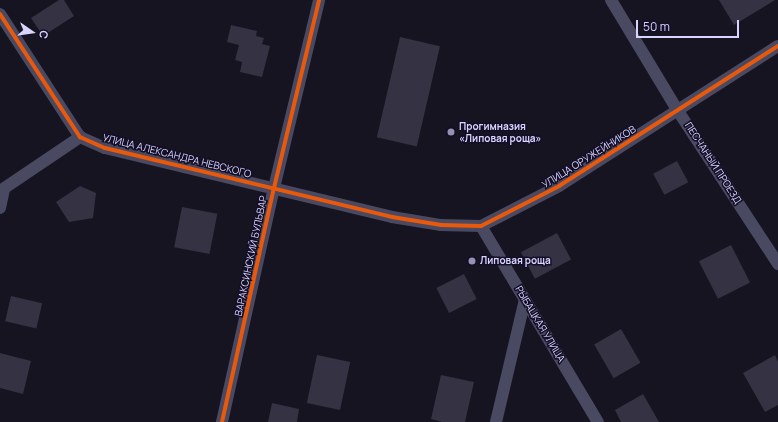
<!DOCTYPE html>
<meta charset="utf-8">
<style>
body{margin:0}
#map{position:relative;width:778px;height:422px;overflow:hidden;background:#161421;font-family:Manrope,sans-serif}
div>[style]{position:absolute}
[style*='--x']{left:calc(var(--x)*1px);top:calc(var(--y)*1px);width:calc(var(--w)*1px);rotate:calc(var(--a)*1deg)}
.building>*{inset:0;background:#343243;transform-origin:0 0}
.minor>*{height:12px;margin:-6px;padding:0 6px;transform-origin:6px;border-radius:6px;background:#4a4962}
.cycleway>*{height:4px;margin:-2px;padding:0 2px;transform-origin:2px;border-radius:2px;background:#e8590c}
.dots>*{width:11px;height:11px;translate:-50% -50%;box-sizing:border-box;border:2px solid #130f26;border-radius:50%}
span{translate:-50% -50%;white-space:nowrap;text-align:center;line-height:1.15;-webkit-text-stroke:3px #130f26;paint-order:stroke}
.poi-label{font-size:10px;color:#d9d4ff;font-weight:700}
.left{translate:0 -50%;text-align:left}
.street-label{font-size:10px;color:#d9d4ff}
.north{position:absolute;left:12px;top:12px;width:40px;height:40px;-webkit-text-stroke:3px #130f26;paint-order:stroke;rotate:103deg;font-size:11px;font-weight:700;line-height:16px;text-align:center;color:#d9d4ff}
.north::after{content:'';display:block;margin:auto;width:14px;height:18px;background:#d9d4ff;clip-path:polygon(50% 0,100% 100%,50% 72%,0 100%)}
.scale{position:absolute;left:636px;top:20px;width:103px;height:18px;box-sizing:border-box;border:2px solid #d9d4ff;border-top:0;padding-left:5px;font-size:12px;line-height:14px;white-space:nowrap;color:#d9d4ff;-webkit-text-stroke:3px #130f26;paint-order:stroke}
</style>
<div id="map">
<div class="building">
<i style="clip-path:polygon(59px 0,64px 0,74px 16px,43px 36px,31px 18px)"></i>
<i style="clip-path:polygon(719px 0,775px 0,734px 25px)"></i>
<i style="clip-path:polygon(231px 25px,257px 31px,256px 36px,264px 38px,262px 44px,270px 46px,262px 77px,240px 72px,242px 62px,235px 60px,239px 45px,227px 42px)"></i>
<i style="left:400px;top:37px;width:41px;height:103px;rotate:13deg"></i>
<i style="left:677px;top:161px;width:24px;height:27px;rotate:62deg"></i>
<i style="clip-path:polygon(80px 186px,96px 193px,93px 218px,69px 222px,56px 202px)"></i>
<i style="left:182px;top:207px;width:36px;height:41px;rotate:11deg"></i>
<i style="left:557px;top:233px;width:30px;height:41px;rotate:62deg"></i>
<i style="left:731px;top:245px;width:42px;height:36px;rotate:63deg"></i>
<i style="left:464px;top:274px;width:28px;height:31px;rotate:63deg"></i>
<i style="left:11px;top:296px;width:32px;height:26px;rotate:13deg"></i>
<i style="left:621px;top:329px;width:39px;height:31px;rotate:60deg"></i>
<i style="clip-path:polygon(0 353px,31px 361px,23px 394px,0 388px)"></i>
<i style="left:317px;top:355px;width:34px;height:49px;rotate:12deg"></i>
<i style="clip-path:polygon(775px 355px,778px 362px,778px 405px,765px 412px,743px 373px)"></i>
<i style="clip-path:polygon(441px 375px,474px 382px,465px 422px,442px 422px,431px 419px)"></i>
<i style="clip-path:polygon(643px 394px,659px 422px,621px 422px,615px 410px)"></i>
<i style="clip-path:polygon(272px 403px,299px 409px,297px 422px,268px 422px)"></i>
</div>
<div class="minor">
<i style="--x:611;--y:0;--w:130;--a:58.9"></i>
<i style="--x:678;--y:111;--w:183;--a:56.8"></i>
<i style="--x:0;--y:14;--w:147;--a:57"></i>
<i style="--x:80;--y:137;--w:27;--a:24"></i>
<i style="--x:105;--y:148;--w:295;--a:13.5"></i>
<i style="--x:392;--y:217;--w:50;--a:9.3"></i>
<i style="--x:441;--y:225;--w:40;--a:1.4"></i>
<i style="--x:481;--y:226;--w:88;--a:-27.1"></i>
<i style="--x:559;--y:186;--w:260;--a:-32.6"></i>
<i style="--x:0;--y:191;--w:97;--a:-34"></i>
<i style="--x:0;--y:208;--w:19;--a:-78"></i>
<i style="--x:481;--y:226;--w:228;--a:59.2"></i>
<i style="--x:222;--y:422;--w:240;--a:-77.5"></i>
<i style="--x:274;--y:188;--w:193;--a:-76.5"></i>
<i style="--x:496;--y:422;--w:126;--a:-76.7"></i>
</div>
<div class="cycleway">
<i style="--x:0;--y:14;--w:147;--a:57"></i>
<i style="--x:80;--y:137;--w:27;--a:24"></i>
<i style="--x:105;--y:148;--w:295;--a:13.5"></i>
<i style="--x:392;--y:217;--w:50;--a:9.3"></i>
<i style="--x:441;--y:225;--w:40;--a:1.4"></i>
<i style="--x:481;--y:226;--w:88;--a:-27.1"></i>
<i style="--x:559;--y:186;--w:260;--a:-32.6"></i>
<i style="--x:222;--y:422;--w:240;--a:-77.5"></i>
<i style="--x:274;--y:188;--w:193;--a:-76.5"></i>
</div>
<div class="dots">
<i style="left:451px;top:132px;background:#9591b1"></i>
<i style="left:472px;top:261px;background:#9591b1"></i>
</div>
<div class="poi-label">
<span class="left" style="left:459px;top:132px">Прогимназия<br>«Липовая роща»</span>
<span class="left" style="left:480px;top:261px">Липовая роща</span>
</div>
<div class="street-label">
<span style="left:177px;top:156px;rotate:14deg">УЛИЦА АЛЕКСАНДРА НЕВСКОГО</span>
<span style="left:589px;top:157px;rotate:-32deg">УЛИЦА ОРУЖЕЙНИКОВ</span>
<span style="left:713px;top:163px;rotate:57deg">ПЕСЧАНЫЙ ПРОЕЗД</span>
<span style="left:251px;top:256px;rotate:-78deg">ВАРАКСИНСКИЙ БУЛЬВАР</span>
<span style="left:540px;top:324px;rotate:59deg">РЫБАЦКАЯ УЛИЦА</span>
</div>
<div class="north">С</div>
<div class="scale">50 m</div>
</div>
